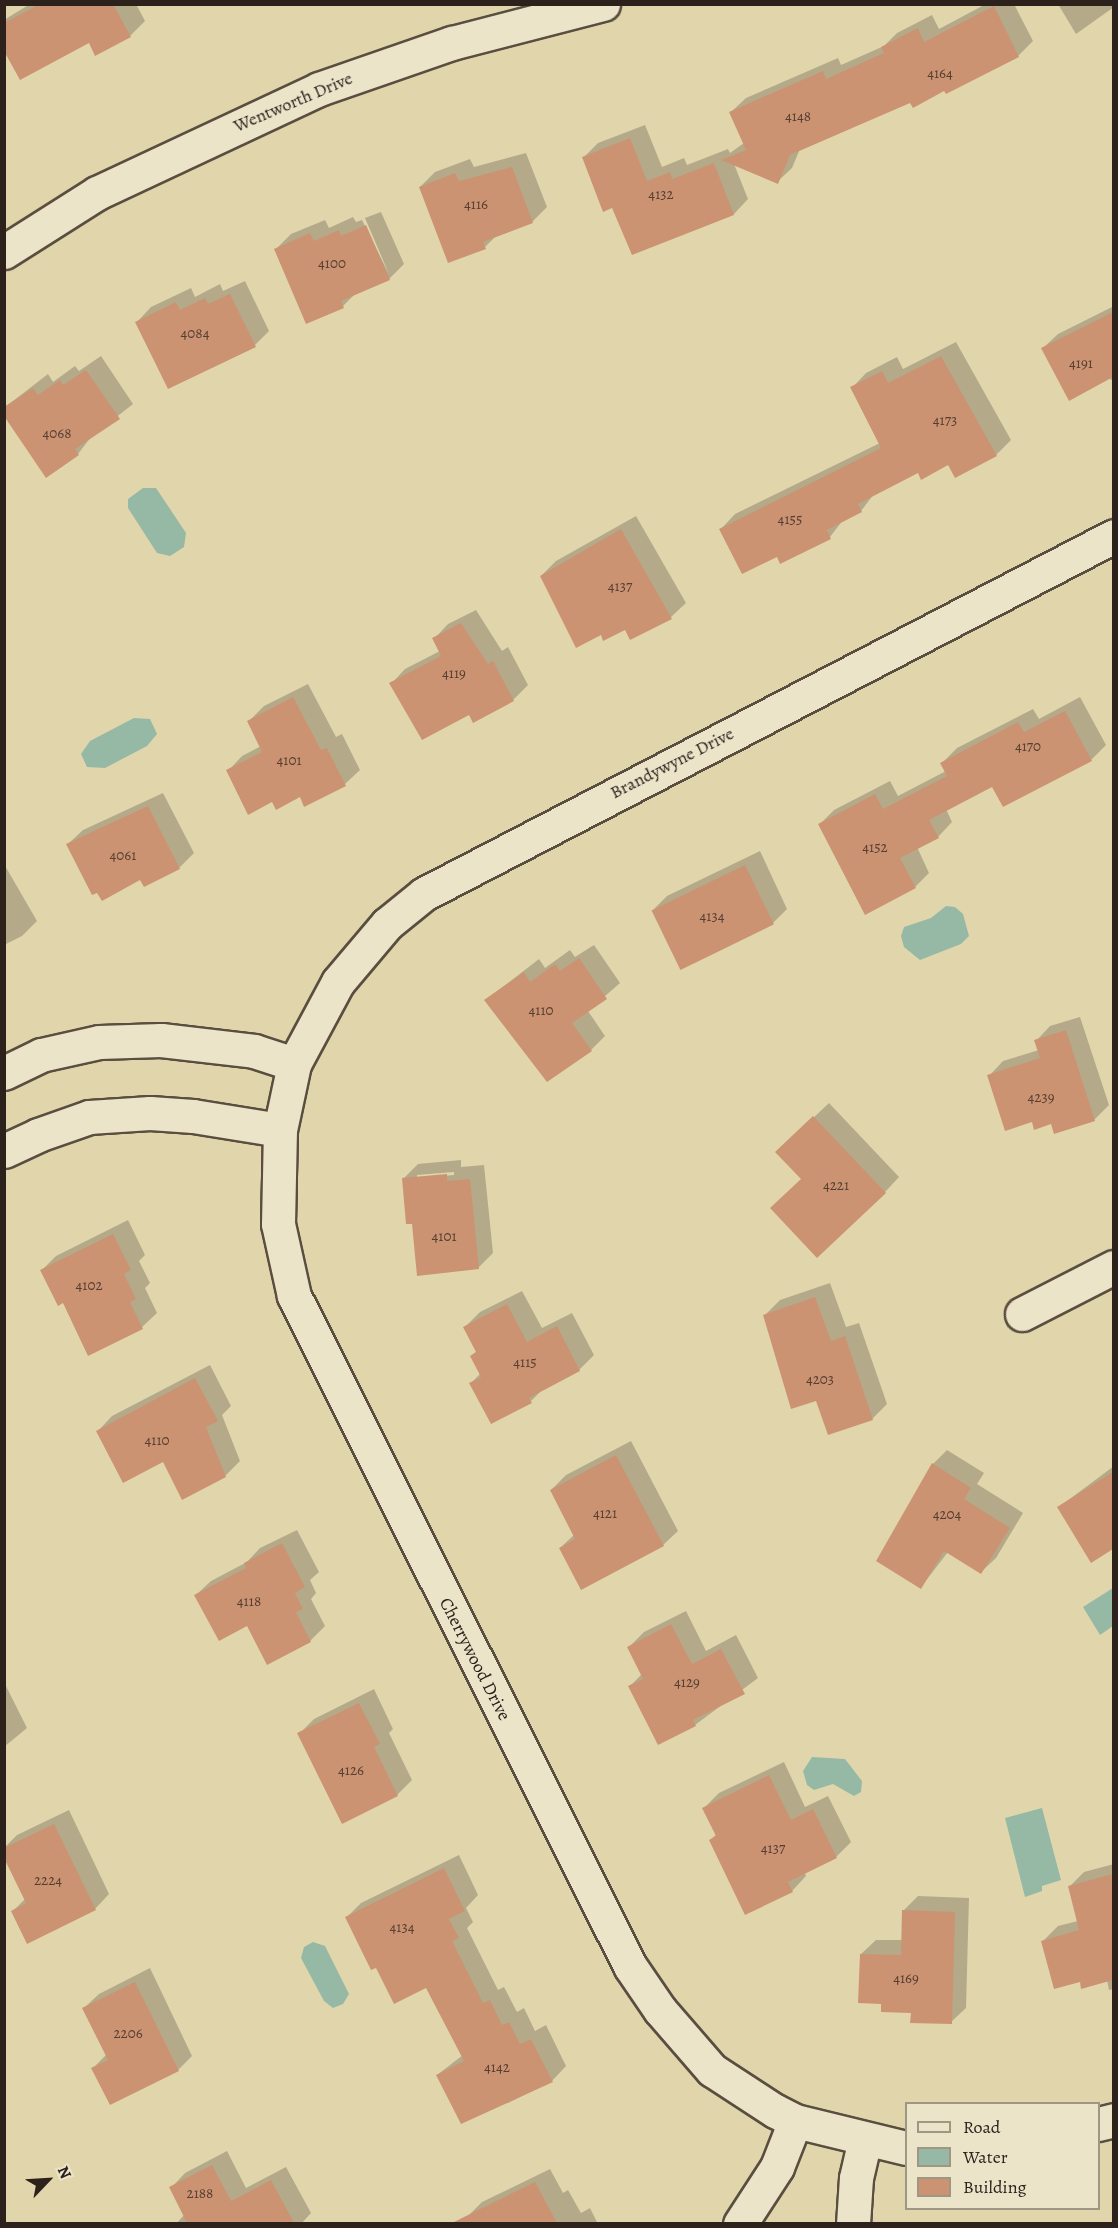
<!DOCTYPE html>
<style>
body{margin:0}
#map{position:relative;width:1118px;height:2228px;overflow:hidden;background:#e1d5ac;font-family:Alegreya,serif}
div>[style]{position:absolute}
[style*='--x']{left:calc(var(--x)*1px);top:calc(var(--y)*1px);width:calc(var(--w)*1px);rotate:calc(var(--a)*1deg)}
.water>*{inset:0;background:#95b9a5}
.shadow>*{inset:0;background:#0003}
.building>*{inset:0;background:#cc9372;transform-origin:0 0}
.roads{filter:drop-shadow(2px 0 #5a4e40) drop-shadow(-2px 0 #5a4e40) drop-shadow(0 2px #5a4e40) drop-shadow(0 -2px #5a4e40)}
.minor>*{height:33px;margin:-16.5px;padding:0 16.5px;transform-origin:16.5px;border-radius:16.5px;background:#ece4c9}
span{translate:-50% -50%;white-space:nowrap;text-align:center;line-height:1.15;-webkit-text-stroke:6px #ece4c9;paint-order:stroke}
.number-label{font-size:15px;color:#553e32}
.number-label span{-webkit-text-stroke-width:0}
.street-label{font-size:18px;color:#2d211c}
.frame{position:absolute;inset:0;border:6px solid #2d211c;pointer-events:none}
.legend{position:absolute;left:905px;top:2102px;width:195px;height:108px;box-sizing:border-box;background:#ece4c9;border:2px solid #a09684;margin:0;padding:8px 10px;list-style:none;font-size:18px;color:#2d211c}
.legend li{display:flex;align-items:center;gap:12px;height:30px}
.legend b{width:30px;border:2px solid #a09684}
.north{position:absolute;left:18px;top:2150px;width:60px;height:60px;-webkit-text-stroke:4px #ece4c9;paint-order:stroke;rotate:65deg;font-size:16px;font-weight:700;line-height:24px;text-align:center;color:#2d211c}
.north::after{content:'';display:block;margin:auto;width:21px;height:27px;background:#2d211c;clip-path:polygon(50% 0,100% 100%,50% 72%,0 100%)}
</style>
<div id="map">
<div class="water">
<i style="clip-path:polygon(143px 488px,156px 488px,186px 533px,184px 547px,170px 556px,157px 553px,128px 508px,128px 499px)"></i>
<i style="clip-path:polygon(134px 718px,150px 719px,157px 734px,147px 746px,105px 768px,87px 767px,81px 754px,90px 741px)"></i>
<i style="clip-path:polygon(946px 906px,955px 907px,963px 914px,969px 936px,961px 944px,920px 960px,904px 947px,901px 936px,904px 927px,931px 918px)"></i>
<i style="clip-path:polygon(1113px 1588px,1113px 1626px,1100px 1635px,1083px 1607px)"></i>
<i style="clip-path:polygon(812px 1757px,845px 1759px,862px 1781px,861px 1792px,854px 1796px,833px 1784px,814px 1790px,807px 1785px,803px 1771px)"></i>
<i style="clip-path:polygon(1042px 1808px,1061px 1880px,1042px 1886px,1042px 1891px,1025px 1897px,1005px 1818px)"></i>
<i style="clip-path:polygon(313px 1942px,325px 1946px,349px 1994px,343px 2004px,333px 2008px,324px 2001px,301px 1958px,304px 1947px)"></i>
</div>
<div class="shadow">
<i style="clip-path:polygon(30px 4px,136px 4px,145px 21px,130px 36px,4px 48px,4px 20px)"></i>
<i style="clip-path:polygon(986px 4px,1014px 4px,1033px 41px,1018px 56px,947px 92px,945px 89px,911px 101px,800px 149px,792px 168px,777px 182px,734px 164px,748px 199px,734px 214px,632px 254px,613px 206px,584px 157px,598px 143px,645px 125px,662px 167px,684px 158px,687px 165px,728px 149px,730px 153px,744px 143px,731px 112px,746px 98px,838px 58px,841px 65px,884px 46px,897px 33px,932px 15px,939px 29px)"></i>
<i style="clip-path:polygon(1058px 4px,1114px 4px,1114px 7px,1076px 34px)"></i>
<i style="clip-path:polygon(526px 153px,547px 207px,532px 222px,497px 235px,485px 247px,420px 187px,435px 172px,470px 159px,474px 167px)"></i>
<i style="clip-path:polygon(381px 212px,404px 264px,389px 279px,357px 292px,343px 306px,276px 249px,291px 234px,325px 220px,329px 228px,353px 217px,356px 222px,362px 220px,389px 274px,365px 218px)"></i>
<i style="clip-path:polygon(245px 281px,269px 331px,255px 345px,137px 322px,151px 307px,191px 288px,195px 297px,220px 284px,223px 291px)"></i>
<i style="clip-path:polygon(1114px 306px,1114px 381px,1043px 348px,1058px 334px)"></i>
<i style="clip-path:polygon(956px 342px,1011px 440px,996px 455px,919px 471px,874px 494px,861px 511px,843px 520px,830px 537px,778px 555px,721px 529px,735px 514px,880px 443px,852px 388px,866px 373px,897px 357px,903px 369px)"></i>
<i style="clip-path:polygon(101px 356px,133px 404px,91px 437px,78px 454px,46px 475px,4px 408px,48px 374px,53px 382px,75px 366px,79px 371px)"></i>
<i style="clip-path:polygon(636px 516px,686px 603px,671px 617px,602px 633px,541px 576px,556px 561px)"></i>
<i style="clip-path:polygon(476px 610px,502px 651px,508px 647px,528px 685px,513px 700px,470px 713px,391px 684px,405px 669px,440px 651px,434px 639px,448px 624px)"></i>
<i style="clip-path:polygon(308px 684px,336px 737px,342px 734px,360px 770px,345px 784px,273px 800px,228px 771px,242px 756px,261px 746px,249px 721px,264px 706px)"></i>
<i style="clip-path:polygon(1080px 697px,1106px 745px,1091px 760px,993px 785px,946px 809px,952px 822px,938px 837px,917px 847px,929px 873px,915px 887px,820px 824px,834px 810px,890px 781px,898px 796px,946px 771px,942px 763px,957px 748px,1033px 709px,1039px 719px)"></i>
<i style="clip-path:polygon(163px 793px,194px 853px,179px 868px,98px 891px,68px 844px,83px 830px)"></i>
<i style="clip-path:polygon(760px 851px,787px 909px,773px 923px,653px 910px,667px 896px)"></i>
<i style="clip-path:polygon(4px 864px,37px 921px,22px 936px,4px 945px)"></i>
<i style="clip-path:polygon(594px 945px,620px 983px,588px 1011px,605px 1036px,591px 1050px,486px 1000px,539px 959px,545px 968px,570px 950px,575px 957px)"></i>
<i style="clip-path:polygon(1080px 1017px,1109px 1105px,1094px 1120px,1052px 1122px,989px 1076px,1003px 1061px,1039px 1050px,1036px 1041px,1050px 1026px)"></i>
<i style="clip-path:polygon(829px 1103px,899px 1177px,885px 1192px,802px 1179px,792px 1138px)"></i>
<i style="clip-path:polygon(evenodd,461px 1160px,461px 1167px,484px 1165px,493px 1253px,478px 1268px,413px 1222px,403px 1179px,418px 1164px,461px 1160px,454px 1172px,454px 1175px,417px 1178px,417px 1175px,454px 1172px)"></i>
<i style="clip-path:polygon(128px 1220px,145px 1255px,139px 1261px,150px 1283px,145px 1288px,157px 1313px,142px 1327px,63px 1301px,42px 1270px,56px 1256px)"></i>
<i style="clip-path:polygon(830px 1283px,846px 1327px,859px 1323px,887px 1404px,872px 1419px,817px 1399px,765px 1315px,780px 1300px)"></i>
<i style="clip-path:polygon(522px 1291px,542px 1328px,572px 1313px,594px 1355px,579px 1370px,544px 1388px,531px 1401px,471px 1383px,480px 1374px,472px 1356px,477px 1351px,465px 1327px,480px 1312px)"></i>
<i style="clip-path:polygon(210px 1365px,231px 1406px,222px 1415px,240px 1461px,225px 1476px,98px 1431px,112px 1416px)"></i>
<i style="clip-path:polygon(631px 1441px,678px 1531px,663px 1545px,560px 1548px,575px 1534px,551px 1490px,566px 1475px)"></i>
<i style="clip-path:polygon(947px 1450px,984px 1473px,977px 1484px,1023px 1513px,996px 1558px,981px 1572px,948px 1552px,921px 1587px,933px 1464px)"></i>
<i style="clip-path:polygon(1114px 1466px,1114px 1548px,1092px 1561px,1059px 1507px)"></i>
<i style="clip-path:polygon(297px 1530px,319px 1572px,310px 1580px,316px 1593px,311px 1599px,325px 1626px,310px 1641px,196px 1595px,211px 1581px,247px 1562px,260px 1548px)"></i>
<i style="clip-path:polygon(686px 1611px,706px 1651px,736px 1635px,758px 1678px,695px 1725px,659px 1743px,629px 1687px,642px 1674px,629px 1647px,644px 1632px)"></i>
<i style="clip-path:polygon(4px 1682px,27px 1728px,4px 1747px)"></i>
<i style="clip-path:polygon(374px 1689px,393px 1729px,389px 1733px,412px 1780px,397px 1795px,299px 1734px,314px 1719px)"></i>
<i style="clip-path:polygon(784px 1762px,805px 1807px,828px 1796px,851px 1842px,836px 1857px,805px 1873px,806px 1876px,792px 1891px,710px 1840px,717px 1834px,704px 1808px,719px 1793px)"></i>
<i style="clip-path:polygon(69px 1810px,109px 1894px,95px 1909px,13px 1911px,25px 1899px,4px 1848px,17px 1835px)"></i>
<i style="clip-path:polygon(459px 1855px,478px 1895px,466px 1908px,473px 1922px,467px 1928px,498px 1990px,504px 1987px,517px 2012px,524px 2008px,535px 2031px,546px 2025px,566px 2066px,552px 2081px,508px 2103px,437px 2075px,463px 2055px,427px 1986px,377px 1966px,346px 1918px,361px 1903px)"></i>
<i style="clip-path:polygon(1114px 1864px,1114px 1989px,1109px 1990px,1107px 1980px,1043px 1941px,1058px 1926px,1078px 1921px,1069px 1887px,1084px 1872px)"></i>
<i style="clip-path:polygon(918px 1896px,969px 1898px,966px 2008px,951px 2022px,882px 2003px,861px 1954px,876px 1940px,903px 1940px,903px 1911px)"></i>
<i style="clip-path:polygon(150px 1968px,192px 2056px,178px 2070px,93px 2068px,107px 2054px,84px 2008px,99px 1994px)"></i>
<i style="clip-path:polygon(227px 2151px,246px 2188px,286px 2167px,311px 2213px,301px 2224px,176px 2224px,184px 2215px,171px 2188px,185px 2173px)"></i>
<i style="clip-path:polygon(550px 2169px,563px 2193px,568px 2190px,581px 2213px,590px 2208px,598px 2224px,470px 2224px,467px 2217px,482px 2202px)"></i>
</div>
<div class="building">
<i style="clip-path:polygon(40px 4px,113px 4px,131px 37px,95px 56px,89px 43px,20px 80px,4px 51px,4px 23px)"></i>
<i style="clip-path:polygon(994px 6px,1019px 57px,946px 94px,944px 91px,913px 108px,910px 103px,790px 155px,778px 184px,721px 160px,746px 150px,729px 112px,823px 71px,826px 79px,884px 53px,881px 47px,918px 28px,924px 42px)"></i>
<i style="clip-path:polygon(630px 138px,647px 181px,670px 172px,672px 179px,714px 163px,734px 215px,632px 255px,612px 208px,603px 212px,582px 157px)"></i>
<i style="clip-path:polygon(512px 167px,533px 223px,483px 242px,486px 249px,448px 263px,419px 187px,455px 173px,459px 181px)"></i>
<i style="clip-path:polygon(366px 225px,390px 280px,341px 301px,344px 308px,306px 324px,274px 249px,310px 233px,314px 241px,339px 230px,341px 236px)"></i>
<i style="clip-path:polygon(230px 294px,256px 347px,168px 389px,135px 322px,176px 302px,180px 310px,205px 298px,208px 304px)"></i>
<i style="clip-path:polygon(1113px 312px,1113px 377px,1069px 401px,1041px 348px)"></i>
<i style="clip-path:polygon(941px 356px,997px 456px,955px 478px,948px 465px,921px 480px,918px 473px,858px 504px,862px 512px,827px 530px,831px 539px,780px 564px,777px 557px,742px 574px,719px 529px,881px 448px,850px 387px,882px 371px,888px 383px)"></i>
<i style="clip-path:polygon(86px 370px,120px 419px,75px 449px,79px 455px,46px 478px,4px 416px,4px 407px,33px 388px,38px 395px,60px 380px,63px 385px)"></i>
<i style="clip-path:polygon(621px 529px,672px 619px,630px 640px,625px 630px,603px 641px,601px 635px,576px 648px,540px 576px)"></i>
<i style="clip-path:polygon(461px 623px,488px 664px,493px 661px,514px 701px,473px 723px,469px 715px,422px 740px,389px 683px,441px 656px,432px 638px)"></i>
<i style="clip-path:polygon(293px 697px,321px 750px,327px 748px,346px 786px,304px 807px,300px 797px,276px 810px,272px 802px,248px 815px,226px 770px,262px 752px,247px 721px)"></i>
<i style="clip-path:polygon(1065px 711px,1092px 761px,1003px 807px,992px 787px,929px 820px,939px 838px,900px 858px,916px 888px,865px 915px,818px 824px,875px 794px,883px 809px,947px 776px,940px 763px,1018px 722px,1024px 732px)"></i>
<i style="clip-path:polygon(148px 806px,180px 869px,144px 887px,140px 880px,102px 901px,97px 893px,92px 895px,66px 844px)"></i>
<i style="left:745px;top:865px;width:66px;height:104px;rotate:64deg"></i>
<i style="clip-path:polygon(579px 958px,607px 999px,572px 1023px,592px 1051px,547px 1082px,484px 1000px,524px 972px,530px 982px,555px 964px,560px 971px)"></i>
<i style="clip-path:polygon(1066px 1030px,1095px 1121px,1054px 1134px,1051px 1124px,1034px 1130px,1032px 1122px,1005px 1131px,987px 1075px,1040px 1058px,1034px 1040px)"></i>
<i style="clip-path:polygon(813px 1116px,886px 1193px,817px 1258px,770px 1208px,801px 1179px,775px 1152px)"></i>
<i style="clip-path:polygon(447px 1174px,447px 1181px,470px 1179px,479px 1269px,417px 1276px,412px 1224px,406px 1224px,402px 1178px)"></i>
<i style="clip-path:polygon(113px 1234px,131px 1270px,124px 1274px,136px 1299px,130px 1302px,143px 1329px,88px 1356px,63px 1303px,58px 1306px,40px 1270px)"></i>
<i style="clip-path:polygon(815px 1297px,831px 1341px,845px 1336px,873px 1420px,828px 1435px,816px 1401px,791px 1409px,763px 1315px)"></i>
<i style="clip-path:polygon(507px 1304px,527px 1342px,557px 1326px,580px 1371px,529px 1398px,532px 1403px,491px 1424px,469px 1383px,481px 1377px,470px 1356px,476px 1352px,463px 1327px)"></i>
<i style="clip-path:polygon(195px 1378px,218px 1421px,206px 1427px,226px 1477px,182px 1500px,163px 1462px,123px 1483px,96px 1431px)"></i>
<i style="clip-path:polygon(616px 1455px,664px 1546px,581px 1590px,559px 1548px,575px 1539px,550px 1490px)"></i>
<i style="clip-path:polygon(932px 1463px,971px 1488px,964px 1499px,1010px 1528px,981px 1574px,944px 1551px,921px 1589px,876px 1561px)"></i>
<i style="clip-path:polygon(1113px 1472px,1113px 1549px,1091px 1563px,1057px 1507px)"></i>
<i style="clip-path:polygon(282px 1543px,305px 1587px,295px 1593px,303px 1609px,296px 1612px,311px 1642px,267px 1665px,247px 1626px,219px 1641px,194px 1595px,246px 1568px,244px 1563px)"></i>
<i style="clip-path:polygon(671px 1624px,692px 1664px,721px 1649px,745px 1694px,693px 1720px,696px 1726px,658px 1745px,628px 1686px,643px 1679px,627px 1647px)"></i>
<i style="clip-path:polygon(359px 1703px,380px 1744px,374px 1747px,398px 1796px,342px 1824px,297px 1733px)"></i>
<i style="clip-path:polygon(769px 1775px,791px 1820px,813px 1809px,837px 1858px,788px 1882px,793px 1892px,745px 1915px,709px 1840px,716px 1836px,702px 1808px)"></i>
<i style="clip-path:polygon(54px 1824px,96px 1910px,27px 1944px,11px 1911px,26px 1903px,4px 1858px,4px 1848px)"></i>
<i style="clip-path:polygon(444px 1868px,465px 1911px,449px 1919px,459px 1938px,452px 1941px,483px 2003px,490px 2000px,502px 2025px,509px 2022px,520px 2044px,531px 2039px,553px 2082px,461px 2124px,436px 2075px,464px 2061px,426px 1988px,394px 2004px,376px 1968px,371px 1970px,345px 1917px)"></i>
<i style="clip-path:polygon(1113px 1874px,1113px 1980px,1081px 1989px,1080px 1982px,1054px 1989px,1041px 1941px,1079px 1930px,1068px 1886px)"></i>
<i style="clip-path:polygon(902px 1910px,955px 1912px,952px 2024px,910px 2023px,911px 2013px,881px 2012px,881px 2004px,858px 2003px,860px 1954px,901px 1955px)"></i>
<i style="clip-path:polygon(135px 1982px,179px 2071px,110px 2105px,91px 2068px,108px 2060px,82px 2008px)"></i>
<i style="clip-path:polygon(212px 2165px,231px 2201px,271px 2180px,294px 2223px,187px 2223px,169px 2187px)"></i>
<i style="clip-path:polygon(535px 2182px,557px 2223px,452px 2223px)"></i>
</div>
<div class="roads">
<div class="minor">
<i style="--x:4;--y:252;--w:110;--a:-32.4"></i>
<i style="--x:97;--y:193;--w:245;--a:-25.1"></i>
<i style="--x:319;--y:89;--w:141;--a:-19.1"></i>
<i style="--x:452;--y:43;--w:156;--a:-14.5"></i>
<i style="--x:4;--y:1073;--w:41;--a:-25.9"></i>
<i style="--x:41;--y:1055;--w:59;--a:-12.6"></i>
<i style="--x:99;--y:1042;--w:62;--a:-1.8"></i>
<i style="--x:161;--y:1040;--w:94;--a:6.7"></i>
<i style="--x:254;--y:1051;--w:42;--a:18"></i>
<i style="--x:4;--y:1151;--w:38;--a:-25"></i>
<i style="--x:38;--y:1135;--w:54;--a:-19.4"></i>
<i style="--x:89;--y:1117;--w:61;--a:-3.8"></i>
<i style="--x:150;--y:1113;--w:43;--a:4"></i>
<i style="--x:193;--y:1116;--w:88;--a:9.1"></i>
<i style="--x:1022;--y:1314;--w:103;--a:-27.1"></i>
<i style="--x:1098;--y:2124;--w:16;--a:-14"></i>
<i style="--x:906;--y:2148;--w:114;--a:-166.3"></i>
<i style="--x:795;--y:2121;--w:22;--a:-153"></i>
<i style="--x:775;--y:2111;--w:75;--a:-146.9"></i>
<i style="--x:712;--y:2070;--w:79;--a:-130.9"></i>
<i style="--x:660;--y:2010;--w:53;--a:-124.3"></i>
<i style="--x:630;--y:1966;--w:750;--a:-116.63"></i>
<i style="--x:294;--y:1296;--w:74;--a:-102.5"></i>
<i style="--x:278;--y:1224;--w:94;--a:-88.8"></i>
<i style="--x:280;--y:1130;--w:67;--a:-78"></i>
<i style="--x:294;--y:1064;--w:93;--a:-61.8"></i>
<i style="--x:338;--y:982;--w:76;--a:-49.8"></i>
<i style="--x:387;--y:924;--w:48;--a:-39"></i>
<i style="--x:424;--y:894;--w:777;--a:-27.42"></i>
<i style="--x:740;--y:2224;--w:68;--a:-57"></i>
<i style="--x:777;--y:2167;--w:49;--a:-68.6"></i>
<i style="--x:853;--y:2224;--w:46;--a:-86.3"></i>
<i style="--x:856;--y:2178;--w:39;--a:-77"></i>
</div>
</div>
<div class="number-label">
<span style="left:940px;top:74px">4164</span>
<span style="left:798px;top:117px">4148</span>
<span style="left:661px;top:195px">4132</span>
<span style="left:476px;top:205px">4116</span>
<span style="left:332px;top:264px">4100</span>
<span style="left:195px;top:334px">4084</span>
<span style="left:1081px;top:364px">4191</span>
<span style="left:945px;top:421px">4173</span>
<span style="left:57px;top:434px">4068</span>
<span style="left:790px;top:520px">4155</span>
<span style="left:620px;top:587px">4137</span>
<span style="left:454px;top:674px">4119</span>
<span style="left:1028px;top:747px">4170</span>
<span style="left:289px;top:761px">4101</span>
<span style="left:875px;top:848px">4152</span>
<span style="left:123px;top:856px">4061</span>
<span style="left:712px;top:917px">4134</span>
<span style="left:541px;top:1011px">4110</span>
<span style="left:1041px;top:1098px">4239</span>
<span style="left:836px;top:1186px">4221</span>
<span style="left:444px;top:1237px">4101</span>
<span style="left:89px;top:1286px">4102</span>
<span style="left:525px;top:1363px">4115</span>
<span style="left:820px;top:1380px">4203</span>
<span style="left:157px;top:1441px">4110</span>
<span style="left:605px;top:1514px">4121</span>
<span style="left:947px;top:1515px">4204</span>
<span style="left:249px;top:1602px">4118</span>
<span style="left:687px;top:1683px">4129</span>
<span style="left:351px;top:1771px">4126</span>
<span style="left:773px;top:1849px">4137</span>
<span style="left:48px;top:1881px">2224</span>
<span style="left:402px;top:1928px">4134</span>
<span style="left:906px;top:1979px">4169</span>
<span style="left:128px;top:2034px">2206</span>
<span style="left:497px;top:2068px">4142</span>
<span style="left:200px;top:2194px">2188</span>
</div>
<div class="street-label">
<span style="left:293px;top:102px;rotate:-23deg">Wentworth Drive</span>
<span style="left:672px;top:763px;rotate:-27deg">Brandywyne Drive</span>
<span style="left:475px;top:1659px;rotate:63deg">Cherrywood Drive</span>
</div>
<div class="frame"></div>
<ul class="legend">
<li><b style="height:8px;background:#ece4c9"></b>Road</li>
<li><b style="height:16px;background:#95b9a5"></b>Water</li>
<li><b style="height:16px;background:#cc9372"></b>Building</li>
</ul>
<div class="north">N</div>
</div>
